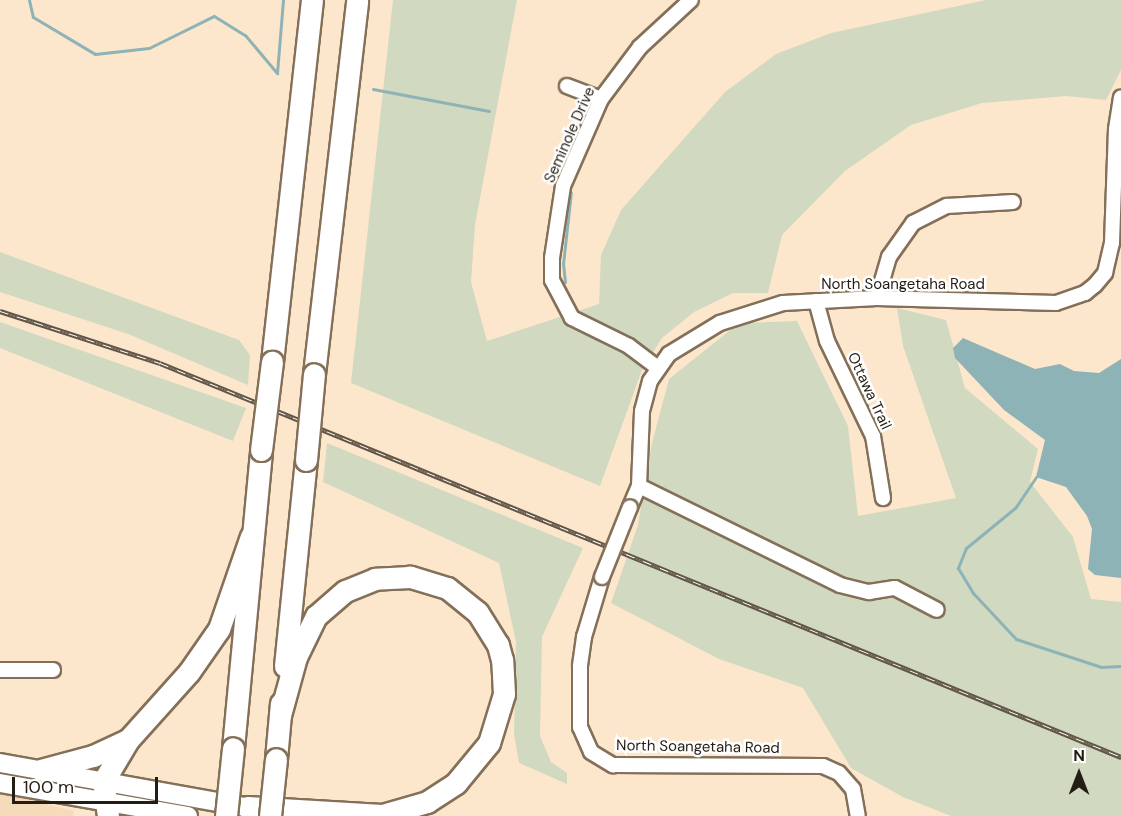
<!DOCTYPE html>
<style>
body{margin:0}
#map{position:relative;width:1121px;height:816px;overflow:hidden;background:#fde7cc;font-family:"DM Sans",sans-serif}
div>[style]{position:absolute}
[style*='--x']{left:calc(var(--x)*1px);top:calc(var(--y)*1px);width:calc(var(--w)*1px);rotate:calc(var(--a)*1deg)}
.built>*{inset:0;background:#f6dbbb}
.green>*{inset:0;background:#d1dac0}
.water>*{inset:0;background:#8db3b7}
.stream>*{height:3px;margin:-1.5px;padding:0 1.5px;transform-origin:1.5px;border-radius:1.5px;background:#8db3b7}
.roads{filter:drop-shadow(2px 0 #847059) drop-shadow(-2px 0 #847059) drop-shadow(0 2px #847059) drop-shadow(0 -2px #847059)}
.minor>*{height:14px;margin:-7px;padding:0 7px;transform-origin:7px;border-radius:7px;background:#fff}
.major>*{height:18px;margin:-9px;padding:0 9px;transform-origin:9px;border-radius:9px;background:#fff}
.highway>*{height:21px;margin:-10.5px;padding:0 10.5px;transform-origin:10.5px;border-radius:10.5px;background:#fff}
.rail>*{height:5px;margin-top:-2.5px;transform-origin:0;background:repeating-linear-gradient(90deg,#fff 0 9px,#605546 0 18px);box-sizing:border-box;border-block:2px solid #605546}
.bridges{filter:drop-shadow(2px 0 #847059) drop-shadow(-2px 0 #847059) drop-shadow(0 2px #847059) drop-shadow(0 -2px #847059)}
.minor-bridge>*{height:14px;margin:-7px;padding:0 7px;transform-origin:7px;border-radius:7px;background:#fff}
.highway-bridge>*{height:21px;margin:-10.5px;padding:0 10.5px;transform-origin:10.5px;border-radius:10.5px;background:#fff}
span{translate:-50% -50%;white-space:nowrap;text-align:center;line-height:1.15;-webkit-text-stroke:5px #fff;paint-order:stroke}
.street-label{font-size:15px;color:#241d13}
.north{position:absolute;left:1049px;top:744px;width:60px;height:60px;-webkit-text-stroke:4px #fff;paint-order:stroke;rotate:0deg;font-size:16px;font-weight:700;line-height:24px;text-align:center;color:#241d13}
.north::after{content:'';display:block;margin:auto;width:21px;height:27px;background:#241d13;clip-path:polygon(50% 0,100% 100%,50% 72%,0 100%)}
.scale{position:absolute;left:12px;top:777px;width:146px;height:27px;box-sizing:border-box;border:3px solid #241d13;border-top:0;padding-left:8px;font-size:18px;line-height:21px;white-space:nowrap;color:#241d13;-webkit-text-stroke:4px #fff;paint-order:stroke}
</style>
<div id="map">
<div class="built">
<i style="clip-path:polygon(0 792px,74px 811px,73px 816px,0 816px)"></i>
</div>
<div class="green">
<i style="clip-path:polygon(393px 0,517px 0,475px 225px,471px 282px,487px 341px,599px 304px,601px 255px,621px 210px,725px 92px,776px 54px,831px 33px,986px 0,1121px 0,1121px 70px,1106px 100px,1066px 96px,982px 103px,911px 125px,845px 171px,782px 235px,768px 293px,733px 293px,694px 312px,662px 338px,642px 370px,600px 486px,351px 383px)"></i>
<i style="clip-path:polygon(0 252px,239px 340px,250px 355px,248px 385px,128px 334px,0 292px)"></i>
<i style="clip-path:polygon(897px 308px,946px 320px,965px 388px,1038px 449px,1030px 482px,1073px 537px,1091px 599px,1121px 602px,1121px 816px,951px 816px,903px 797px,851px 768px,803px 688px,719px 659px,611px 603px,638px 525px,652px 443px,669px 379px,739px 323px,797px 321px,848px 426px,858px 516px,956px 498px,903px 346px)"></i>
<i style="clip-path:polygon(0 322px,246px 408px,233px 441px,0 348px)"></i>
<i style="clip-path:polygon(327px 443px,583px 548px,542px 637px,540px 736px,551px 762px,567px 773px,567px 784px,519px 763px,514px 734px,516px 642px,499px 563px,323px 482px)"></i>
</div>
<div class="water">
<i style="clip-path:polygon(963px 338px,1035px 369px,1060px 364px,1074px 371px,1099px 373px,1121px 359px,1121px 578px,1095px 575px,1088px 569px,1092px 529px,1087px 516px,1066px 487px,1036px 477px,1045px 440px,1004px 410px,955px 358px,953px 348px)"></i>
</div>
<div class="stream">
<i style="--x:29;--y:0;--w:17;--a:77"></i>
<i style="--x:33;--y:17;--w:72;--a:30.8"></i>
<i style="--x:95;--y:54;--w:54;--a:-6.3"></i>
<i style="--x:149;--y:48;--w:72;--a:-26.2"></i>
<i style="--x:214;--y:16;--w:36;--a:32"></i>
<i style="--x:245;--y:35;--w:50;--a:49.9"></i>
<i style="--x:277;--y:73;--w:73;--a:-85.3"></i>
<i style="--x:373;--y:89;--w:118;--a:10.7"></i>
<i style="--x:565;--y:282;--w:18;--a:-96"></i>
<i style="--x:563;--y:264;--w:72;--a:-83.7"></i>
<i style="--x:1036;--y:477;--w:36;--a:124"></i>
<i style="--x:1016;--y:507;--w:65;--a:140.6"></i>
<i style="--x:966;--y:548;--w:22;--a:112"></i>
<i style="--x:958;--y:568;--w:29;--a:59"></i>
<i style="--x:973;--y:593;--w:63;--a:46.9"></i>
<i style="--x:1016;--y:639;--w:89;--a:18.2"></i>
<i style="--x:1101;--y:667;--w:20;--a:-3"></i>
</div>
<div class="roads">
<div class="minor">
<i style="--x:567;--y:86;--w:36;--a:21"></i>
<i style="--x:877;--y:298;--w:43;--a:-73.7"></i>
<i style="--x:889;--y:257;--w:42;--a:-54.8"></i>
<i style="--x:913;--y:223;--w:38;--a:-27"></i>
<i style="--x:947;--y:206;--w:66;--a:-3.5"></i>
<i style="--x:816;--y:301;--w:41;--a:74.6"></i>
<i style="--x:827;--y:341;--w:106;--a:64.2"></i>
<i style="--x:873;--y:436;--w:63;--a:80.8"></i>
<i style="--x:658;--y:368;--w:36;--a:-143"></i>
<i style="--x:629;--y:346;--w:64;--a:-153.8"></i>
<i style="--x:572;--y:318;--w:43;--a:-117.8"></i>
<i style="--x:552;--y:280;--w:22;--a:-90"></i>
<i style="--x:552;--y:258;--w:73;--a:-81.3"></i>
<i style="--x:563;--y:186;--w:95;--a:-66.4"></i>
<i style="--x:601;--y:99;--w:65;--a:-53.1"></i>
<i style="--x:640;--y:47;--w:69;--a:-42.7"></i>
<i style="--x:639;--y:486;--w:224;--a:26.2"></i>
<i style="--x:840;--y:585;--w:30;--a:14"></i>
<i style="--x:869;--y:592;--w:26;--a:-9"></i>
<i style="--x:895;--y:588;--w:47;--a:27.6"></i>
<i style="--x:630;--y:507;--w:23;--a:-67"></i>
<i style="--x:639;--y:486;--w:75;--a:-87.7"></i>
<i style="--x:642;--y:411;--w:31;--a:-75"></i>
<i style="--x:650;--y:381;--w:33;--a:-55"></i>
<i style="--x:669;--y:354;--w:60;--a:-31.3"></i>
<i style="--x:720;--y:323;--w:66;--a:-17.6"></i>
<i style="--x:783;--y:303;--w:94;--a:-3"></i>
<i style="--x:877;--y:298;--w:179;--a:1.6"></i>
<i style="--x:1056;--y:303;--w:31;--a:-19"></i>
<i style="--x:1085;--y:293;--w:13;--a:-39"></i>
<i style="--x:1095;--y:285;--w:16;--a:-50"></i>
<i style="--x:1105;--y:273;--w:31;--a:-77"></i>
<i style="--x:1112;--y:243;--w:114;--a:-88"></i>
<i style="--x:1116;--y:129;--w:32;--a:-81"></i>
<i style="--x:602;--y:577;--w:63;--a:106.7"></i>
<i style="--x:584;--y:637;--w:30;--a:98"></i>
<i style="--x:580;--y:667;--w:60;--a:90"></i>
<i style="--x:580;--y:727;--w:27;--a:66"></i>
<i style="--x:591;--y:752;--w:26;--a:31"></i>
<i style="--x:613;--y:765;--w:210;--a:0.3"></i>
<i style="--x:823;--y:766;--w:17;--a:24"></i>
<i style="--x:839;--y:773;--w:21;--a:49"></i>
<i style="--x:853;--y:789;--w:27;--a:80"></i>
<i style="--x:0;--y:670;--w:53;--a:0"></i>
</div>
<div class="major">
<i style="--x:0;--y:763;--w:244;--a:10.2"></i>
<i style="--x:0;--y:783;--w:191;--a:10"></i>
</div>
<div class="highway">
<i style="--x:272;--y:362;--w:364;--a:-83.7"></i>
<i style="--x:314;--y:374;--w:376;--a:-83.4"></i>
<i style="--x:285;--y:666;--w:207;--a:-84.2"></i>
<i style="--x:233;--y:748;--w:299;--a:-84.6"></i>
<i style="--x:276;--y:759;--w:56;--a:-84.9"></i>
<i style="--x:41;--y:770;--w:54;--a:-15.1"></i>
<i style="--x:93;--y:756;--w:38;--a:-25"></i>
<i style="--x:128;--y:740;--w:91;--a:-48.1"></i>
<i style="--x:189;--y:672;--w:52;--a:-55.1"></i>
<i style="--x:219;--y:629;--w:98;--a:-71"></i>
<i style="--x:247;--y:807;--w:135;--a:3.4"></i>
<i style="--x:382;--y:815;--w:47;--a:-16.1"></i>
<i style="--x:427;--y:802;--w:35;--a:-33"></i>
<i style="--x:456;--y:783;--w:52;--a:-50.5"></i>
<i style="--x:489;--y:743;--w:51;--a:-73"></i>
<i style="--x:504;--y:694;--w:34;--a:-93"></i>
<i style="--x:502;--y:660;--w:16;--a:-105"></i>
<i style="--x:498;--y:645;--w:39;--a:-122"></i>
<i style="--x:477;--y:612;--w:38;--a:-141"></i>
<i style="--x:447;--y:588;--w:39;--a:-163"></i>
<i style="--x:410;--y:577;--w:35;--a:177"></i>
<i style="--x:375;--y:579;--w:32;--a:158"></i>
<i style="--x:345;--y:591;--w:38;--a:139"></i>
<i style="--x:316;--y:616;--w:46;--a:116"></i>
<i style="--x:296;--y:657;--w:60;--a:105.4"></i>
<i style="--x:108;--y:816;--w:34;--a:-98"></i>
<i style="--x:103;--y:782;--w:49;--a:-59.2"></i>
</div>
</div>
<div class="rail">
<i style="--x:0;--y:311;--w:168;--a:18"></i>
<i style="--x:160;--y:363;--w:1039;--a:22.29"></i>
</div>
<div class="bridges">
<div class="minor-bridge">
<i style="--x:602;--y:577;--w:75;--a:-68.2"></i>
</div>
<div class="highway-bridge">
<i style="--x:261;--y:450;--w:89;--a:-82.9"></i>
<i style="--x:306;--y:460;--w:86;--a:-84.7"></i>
<i style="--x:226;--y:816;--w:68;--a:-84.1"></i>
<i style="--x:270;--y:816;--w:57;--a:-84"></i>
</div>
</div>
<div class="street-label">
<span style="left:570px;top:135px;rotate:-66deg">Seminole Drive</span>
<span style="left:903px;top:285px">North Soangetaha Road</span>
<span style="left:869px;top:391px;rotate:65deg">Ottawa Trail</span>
<span style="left:698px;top:747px;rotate:1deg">North Soangetaha Road</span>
</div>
<div class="north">N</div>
<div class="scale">100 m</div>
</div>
